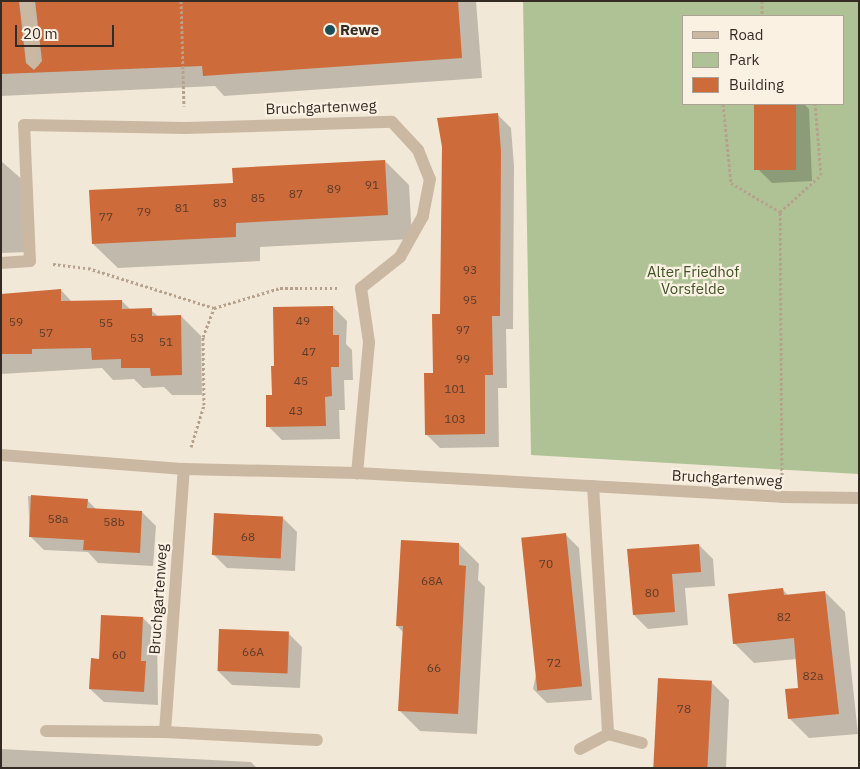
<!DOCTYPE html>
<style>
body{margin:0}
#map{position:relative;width:860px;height:769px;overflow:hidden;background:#f2e8d7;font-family:"IBM Plex Sans",sans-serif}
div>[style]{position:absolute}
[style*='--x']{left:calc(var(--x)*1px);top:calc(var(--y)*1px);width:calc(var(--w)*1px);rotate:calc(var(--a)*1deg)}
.green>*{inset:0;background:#afc296}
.shadow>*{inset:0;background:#0003}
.building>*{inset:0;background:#cd6b3a;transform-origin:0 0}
.path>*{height:3px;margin-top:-1.5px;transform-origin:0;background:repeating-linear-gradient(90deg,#b6a28c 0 2.5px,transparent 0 5px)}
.minor>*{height:12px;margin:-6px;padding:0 6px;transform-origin:6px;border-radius:6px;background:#cbb8a2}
.dots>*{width:14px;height:14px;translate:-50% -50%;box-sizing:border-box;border:2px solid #faf1e3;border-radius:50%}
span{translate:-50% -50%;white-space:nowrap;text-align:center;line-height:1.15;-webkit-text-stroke:4.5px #faf1e3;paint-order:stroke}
.number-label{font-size:12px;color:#5b3b2a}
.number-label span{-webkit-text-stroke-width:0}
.poi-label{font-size:15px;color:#352b25;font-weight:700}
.left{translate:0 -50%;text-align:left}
.street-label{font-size:15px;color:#352b25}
.park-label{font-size:15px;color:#405427}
.frame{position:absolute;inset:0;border:2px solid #352b25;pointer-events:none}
.legend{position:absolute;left:682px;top:15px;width:162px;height:90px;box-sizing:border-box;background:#faf1e3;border:1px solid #aba297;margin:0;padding:6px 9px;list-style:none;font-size:15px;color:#352b25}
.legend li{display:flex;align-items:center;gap:10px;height:25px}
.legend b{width:25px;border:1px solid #aba297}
.scale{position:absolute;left:15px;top:25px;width:99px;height:22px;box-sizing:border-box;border:2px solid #352b25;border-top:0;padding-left:6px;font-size:15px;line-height:18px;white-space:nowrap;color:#352b25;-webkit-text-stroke:4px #faf1e3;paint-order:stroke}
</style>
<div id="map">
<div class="green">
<i style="clip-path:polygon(evenodd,523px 1px,859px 1px,859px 474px,531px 455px,523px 1px,684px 16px,844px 16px,844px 104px,684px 104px,684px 16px)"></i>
</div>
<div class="shadow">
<i style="clip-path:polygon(1px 1px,476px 1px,482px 78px,224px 96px,215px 86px,1px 96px)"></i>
<i style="clip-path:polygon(755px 104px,804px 104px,809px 109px,812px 181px,772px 183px,758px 169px)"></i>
<i style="clip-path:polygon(497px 114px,511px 128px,514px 166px,513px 329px,506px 329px,507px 388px,498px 388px,499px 447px,440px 448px,426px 434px,441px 316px)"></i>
<i style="clip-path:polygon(1px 161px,24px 181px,29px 252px,1px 253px)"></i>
<i style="clip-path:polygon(385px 161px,409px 185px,412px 239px,260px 247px,260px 261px,118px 268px,93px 244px,235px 184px)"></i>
<i style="clip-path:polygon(61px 290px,72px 302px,122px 301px,131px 310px,151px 310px,159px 317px,181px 316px,201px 336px,202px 395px,172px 395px,164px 387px,143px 388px,134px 379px,113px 380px,102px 368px,1px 374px,1px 296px)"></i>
<i style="clip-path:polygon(333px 307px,347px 321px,346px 344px,352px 350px,353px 380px,344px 380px,345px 410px,339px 410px,340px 439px,282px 440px,268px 426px,276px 367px)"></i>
<i style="clip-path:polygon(28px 496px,87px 500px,97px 510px,142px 512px,156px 526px,153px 566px,98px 563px,88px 552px,44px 550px,30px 536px)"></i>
<i style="clip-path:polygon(283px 518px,297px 532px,295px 571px,227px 568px,213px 554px)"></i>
<i style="clip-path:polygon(565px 534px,579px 548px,592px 700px,547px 703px,533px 689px)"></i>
<i style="clip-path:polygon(459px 544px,479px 564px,478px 580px,485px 587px,477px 734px,420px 731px,400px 711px,404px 633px,397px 626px)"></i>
<i style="clip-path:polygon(699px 545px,713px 559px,715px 586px,685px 588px,688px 625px,648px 629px,634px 615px)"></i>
<i style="clip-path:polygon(782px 589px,789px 596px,825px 592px,845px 612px,858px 734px,809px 738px,789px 718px,800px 689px,797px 659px,754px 663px,734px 643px)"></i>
<i style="clip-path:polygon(143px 618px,157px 632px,158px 705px,104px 702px,90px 689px,100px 660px)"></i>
<i style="clip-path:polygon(289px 634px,302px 647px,300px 688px,232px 685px,218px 671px)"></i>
<i style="clip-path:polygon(712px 683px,729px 700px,726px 768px,654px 768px)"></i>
<i style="clip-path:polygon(1px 749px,251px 762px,256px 767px,272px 768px,1px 768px)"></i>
</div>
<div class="building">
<i style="clip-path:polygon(1px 1px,19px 1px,26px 63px,34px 70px,42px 61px,35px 1px,458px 1px,462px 58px,203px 76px,202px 66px,1px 74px)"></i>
<i style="left:754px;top:104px;width:42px;height:66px"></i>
<i style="clip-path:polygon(498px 113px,501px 151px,500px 316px,492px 316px,493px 375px,485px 375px,485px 434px,425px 435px,424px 373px,433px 373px,432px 314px,440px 314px,442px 147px,437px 118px)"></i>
<i style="clip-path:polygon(385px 160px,388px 215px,236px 223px,236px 237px,92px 244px,89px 190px,233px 183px,232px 168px)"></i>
<i style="clip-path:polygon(61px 289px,61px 301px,122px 300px,122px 309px,152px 308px,152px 316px,181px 315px,182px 375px,151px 376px,150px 368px,121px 368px,121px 359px,92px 360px,91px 348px,32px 349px,32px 354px,1px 354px,1px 294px)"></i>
<i style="clip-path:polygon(333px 306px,333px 335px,339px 335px,339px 367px,331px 367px,332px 396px,325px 397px,326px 426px,266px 427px,266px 395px,272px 395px,271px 366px,274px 366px,273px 307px)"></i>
<i style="clip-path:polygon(31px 495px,88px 499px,87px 508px,142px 511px,140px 553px,83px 550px,84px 540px,29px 537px)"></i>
<i style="left:214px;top:513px;width:69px;height:42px;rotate:3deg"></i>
<i style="left:566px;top:533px;width:154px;height:45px;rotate:84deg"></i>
<i style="clip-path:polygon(401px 540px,459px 543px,459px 565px,466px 566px,458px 714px,398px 711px,403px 626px,396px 626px)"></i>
<i style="clip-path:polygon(699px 544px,701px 572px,672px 574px,675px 612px,633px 615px,627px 549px)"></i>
<i style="clip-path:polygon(783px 588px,784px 595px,825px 591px,839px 714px,788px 719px,785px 689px,798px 688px,794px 638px,733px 644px,728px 594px)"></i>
<i style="clip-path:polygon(101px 615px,143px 617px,141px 661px,146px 661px,144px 692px,89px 689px,91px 658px,99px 659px)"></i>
<i style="left:219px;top:629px;width:70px;height:42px;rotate:2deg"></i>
<i style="left:658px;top:678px;width:54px;height:90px;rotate:3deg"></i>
</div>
<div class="path">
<i style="--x:181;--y:1;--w:105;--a:88.4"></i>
<i style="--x:762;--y:1;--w:15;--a:90"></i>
<i style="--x:723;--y:104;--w:79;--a:84.2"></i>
<i style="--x:731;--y:183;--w:57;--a:30.6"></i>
<i style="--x:53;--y:264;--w:35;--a:7"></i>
<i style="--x:88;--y:268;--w:132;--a:17.6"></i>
<i style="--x:214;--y:308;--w:69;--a:-16.9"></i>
<i style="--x:280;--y:288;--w:59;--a:0"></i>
<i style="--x:191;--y:447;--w:44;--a:-72.8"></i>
<i style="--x:204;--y:405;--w:68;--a:-90.8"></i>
<i style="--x:203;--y:337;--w:31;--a:-69"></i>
<i style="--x:782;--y:475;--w:263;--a:-90.4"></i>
<i style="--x:780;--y:212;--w:55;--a:-42.1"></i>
<i style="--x:821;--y:175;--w:71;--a:-94.8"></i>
</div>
<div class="minor">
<i style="--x:27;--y:1;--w:61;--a:83.5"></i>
<i style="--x:1;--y:263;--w:29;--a:-4"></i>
<i style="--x:30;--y:261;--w:136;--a:-92.5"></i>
<i style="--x:24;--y:125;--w:161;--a:1.1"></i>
<i style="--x:185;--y:128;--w:207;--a:-1.7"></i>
<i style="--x:392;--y:122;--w:38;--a:47"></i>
<i style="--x:418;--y:150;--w:31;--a:68"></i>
<i style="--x:430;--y:179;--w:38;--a:101"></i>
<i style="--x:423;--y:216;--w:47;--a:119.3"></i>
<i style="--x:400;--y:257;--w:50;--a:141.5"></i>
<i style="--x:361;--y:288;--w:55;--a:81.6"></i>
<i style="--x:369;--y:342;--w:132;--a:95.2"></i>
<i style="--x:1;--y:455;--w:184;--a:4.4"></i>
<i style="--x:184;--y:469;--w:173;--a:1.3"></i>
<i style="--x:357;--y:473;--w:426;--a:3.2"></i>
<i style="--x:782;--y:497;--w:77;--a:0.7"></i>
<i style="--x:593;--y:486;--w:248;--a:86.5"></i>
<i style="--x:46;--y:731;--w:119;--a:0.5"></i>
<i style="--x:165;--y:732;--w:152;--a:3"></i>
<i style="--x:165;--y:732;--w:264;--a:-85.9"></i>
<i style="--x:580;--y:749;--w:32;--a:-28"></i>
<i style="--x:608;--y:734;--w:35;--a:15"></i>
</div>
<div class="dots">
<i style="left:330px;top:30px;background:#194e58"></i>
</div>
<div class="number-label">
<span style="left:372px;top:185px">91</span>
<span style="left:334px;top:189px">89</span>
<span style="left:296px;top:194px">87</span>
<span style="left:258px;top:198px">85</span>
<span style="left:220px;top:203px">83</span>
<span style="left:182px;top:208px">81</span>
<span style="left:144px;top:212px">79</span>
<span style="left:106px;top:217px">77</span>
<span style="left:470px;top:270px">93</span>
<span style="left:470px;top:300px">95</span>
<span style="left:303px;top:321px">49</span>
<span style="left:16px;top:322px">59</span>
<span style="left:106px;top:323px">55</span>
<span style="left:463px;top:330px">97</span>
<span style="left:46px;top:333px">57</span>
<span style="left:137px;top:338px">53</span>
<span style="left:166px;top:342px">51</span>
<span style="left:309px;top:352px">47</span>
<span style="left:463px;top:359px">99</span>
<span style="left:301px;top:381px">45</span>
<span style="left:455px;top:389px">101</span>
<span style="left:296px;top:411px">43</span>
<span style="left:455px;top:419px">103</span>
<span style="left:58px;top:519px">58a</span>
<span style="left:114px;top:522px">58b</span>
<span style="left:248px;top:537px">68</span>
<span style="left:546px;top:564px">70</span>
<span style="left:432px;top:581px">68A</span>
<span style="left:652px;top:593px">80</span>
<span style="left:784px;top:617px">82</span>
<span style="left:253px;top:652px">66A</span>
<span style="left:119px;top:655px">60</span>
<span style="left:554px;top:663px">72</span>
<span style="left:434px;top:668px">66</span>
<span style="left:813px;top:676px">82a</span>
<span style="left:684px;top:709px">78</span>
</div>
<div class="poi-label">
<span class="left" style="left:340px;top:30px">Rewe</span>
</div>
<div class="street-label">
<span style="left:321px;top:107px;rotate:-2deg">Bruchgartenweg</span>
<span style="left:727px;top:478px;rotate:3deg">Bruchgartenweg</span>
<span style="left:158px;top:599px;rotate:-86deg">Bruchgartenweg</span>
</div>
<div class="park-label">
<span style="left:693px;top:280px">Alter Friedhof<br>Vorsfelde</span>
</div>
<div class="frame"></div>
<ul class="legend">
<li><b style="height:6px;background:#cbb8a2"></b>Road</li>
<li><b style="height:14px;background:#afc296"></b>Park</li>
<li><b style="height:14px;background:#cd6b3a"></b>Building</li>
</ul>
<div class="scale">20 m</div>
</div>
